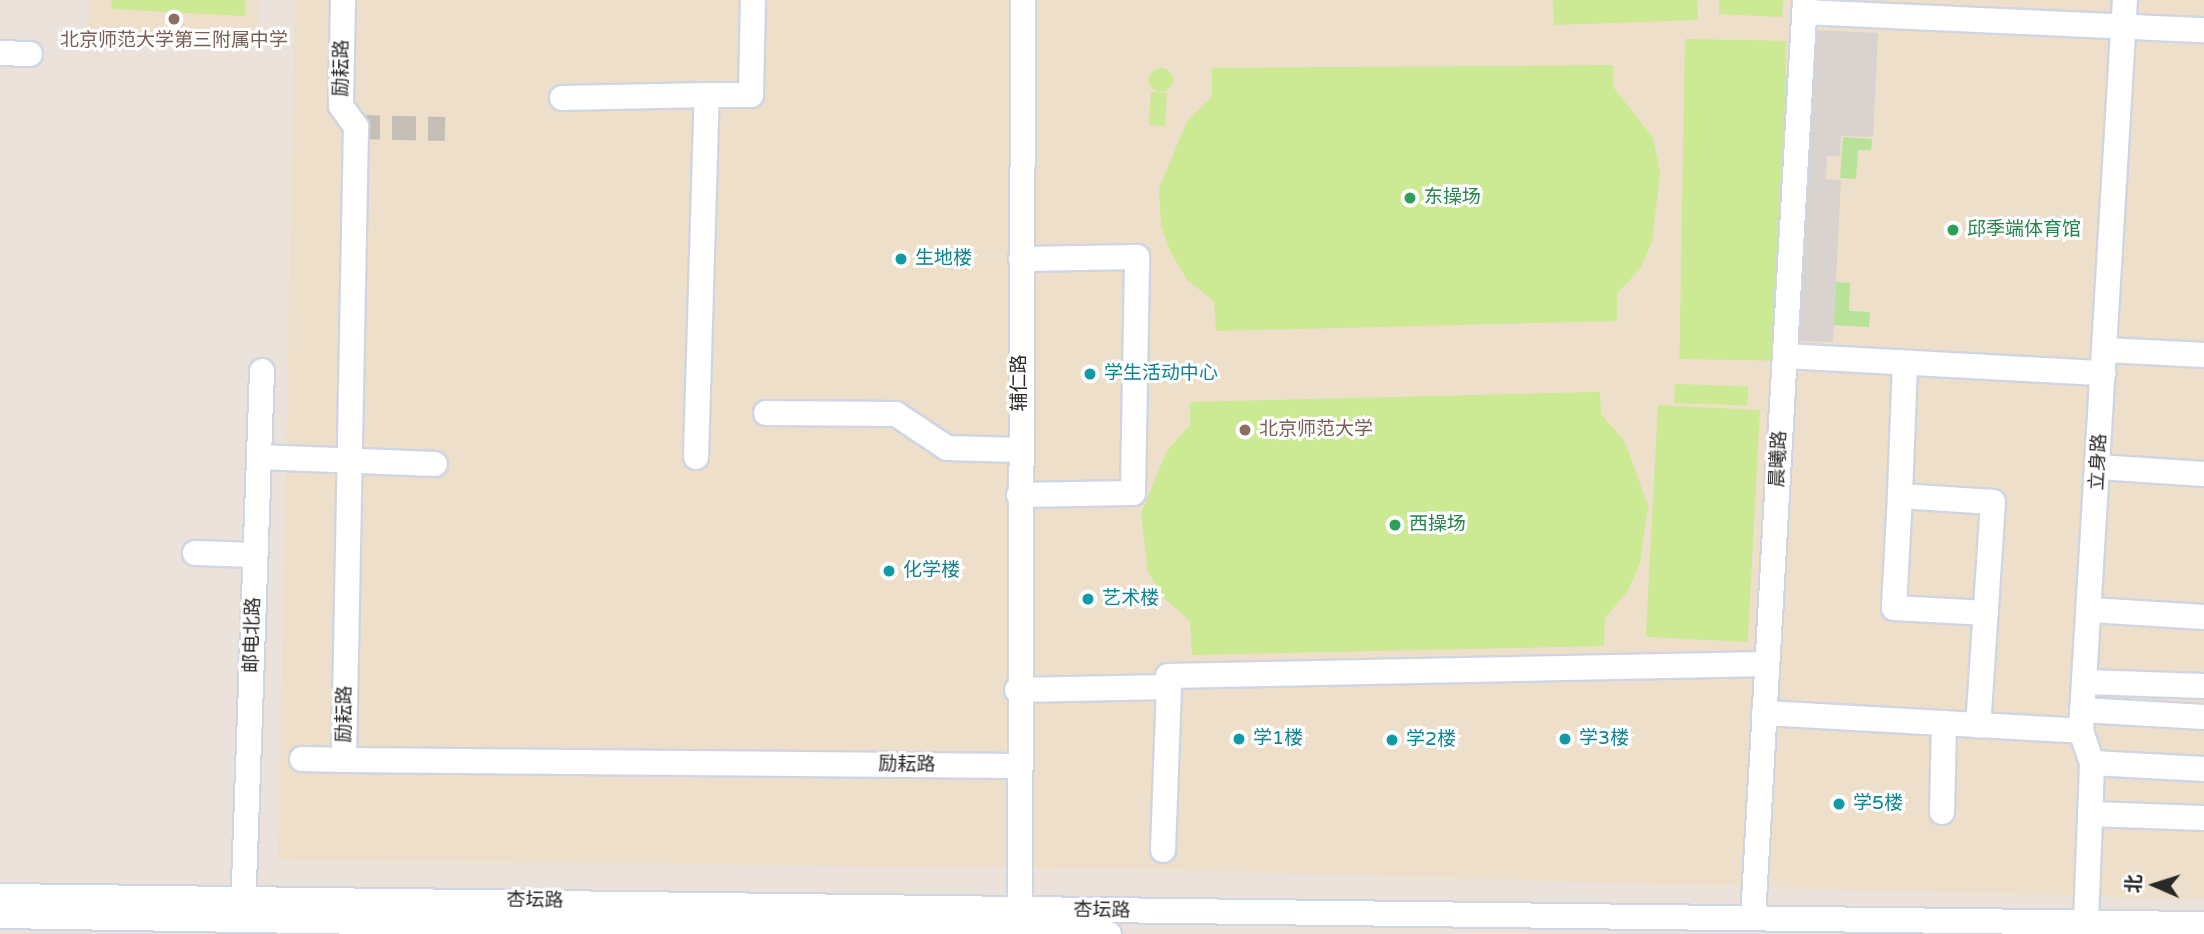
<!DOCTYPE html>
<meta charset="utf-8">
<style>
body{margin:0}
#map{position:relative;width:2204px;height:934px;overflow:hidden;background:#ebe3db;font-family:"Varela Round","Noto Sans SC",sans-serif}
div>[style]{position:absolute}
[style*='--x']{left:calc(var(--x)*1px);top:calc(var(--y)*1px);width:calc(var(--w)*1px);rotate:calc(var(--a)*1deg)}
.education>*{inset:0;background:#eddfca}
.green>*{inset:0;background:#b7e297}
.pitch>*{inset:0;background:#cce993;transform-origin:0 0}
.round{border-radius:50%}
.plaza>*{inset:0;background:#d8d3ce}
.minor-tunnel>*{height:24px;margin-top:-12px;transform-origin:0;background:repeating-linear-gradient(90deg,#c4beb7 0 24px,transparent 0 36px)}
.roads{filter:drop-shadow(2px 0 #d0d5e2) drop-shadow(-2px 0 #d0d5e2) drop-shadow(0 2px #d0d5e2) drop-shadow(0 -2px #d0d5e2)}
.minor>*{height:24px;margin:-12px;padding:0 12px;transform-origin:12px;border-radius:12px;background:#fff}
.dots>*{width:19px;height:19px;translate:-50% -50%;box-sizing:border-box;border:4px solid #fff;border-radius:50%}
span{translate:-50% -50%;white-space:nowrap;text-align:center;line-height:1.15;-webkit-text-stroke:6px #fff;paint-order:stroke}
.education-label{font-size:19px;color:#785e54}
.left{translate:0 -50%;text-align:left}
.street-label{font-size:19px;color:#292929}
.leisure-label{font-size:19px;color:#27864d}
.culture-label{font-size:19px;color:#0d838f}
.north{position:absolute;left:2120px;top:850px;width:70px;height:70px;-webkit-text-stroke:5px #fff;paint-order:stroke;rotate:273deg;font-size:19px;font-weight:700;line-height:28px;text-align:center;color:#292929}
.north::after{content:'';display:block;margin:auto;width:24px;height:32px;background:#292929;clip-path:polygon(50% 0,100% 100%,50% 72%,0 100%)}
</style>
<div id="map">
<div class="education">
<i style="clip-path:polygon(89px 0,259px 0,258px 43px,88px 37px)"></i>
<i style="clip-path:polygon(295px 0,2204px 0,2204px 900px,1132px 869px,278px 860px)"></i>
</div>
<div class="green">
<i style="clip-path:polygon(1843px 137px,1872px 139px,1871px 150px,1858px 150px,1856px 179px,1840px 178px)"></i>
<i style="clip-path:polygon(1836px 282px,1850px 283px,1849px 311px,1870px 312px,1869px 327px,1834px 325px)"></i>
</div>
<div class="pitch">
<i style="clip-path:polygon(112px 0,245px 0,245px 16px,111px 9px)"></i>
<i style="clip-path:polygon(1553px 0,1697px 0,1698px 20px,1554px 25px)"></i>
<i style="clip-path:polygon(1719px 0,1783px 0,1782px 17px,1719px 14px)"></i>
<i style="left:1685px;top:39px;width:101px;height:320px;rotate:1deg"></i>
<i style="clip-path:polygon(1613px 65px,1613px 87px,1653px 138px,1660px 173px,1652px 242px,1640px 269px,1617px 293px,1617px 321px,1216px 331px,1214px 301px,1187px 280px,1171px 253px,1161px 226px,1159px 189px,1187px 121px,1212px 97px,1212px 68px)"></i>
<i class="round" style="left:1149px;top:68px;width:24px;height:24px"></i>
<i style="left:1151px;top:92px;width:16px;height:33px;rotate:4deg"></i>
<i style="left:1675px;top:384px;width:73px;height:19px;rotate:2deg"></i>
<i style="clip-path:polygon(1600px 392px,1601px 414px,1625px 442px,1648px 506px,1640px 563px,1627px 593px,1605px 617px,1604px 646px,1192px 655px,1190px 621px,1165px 599px,1148px 572px,1141px 513px,1167px 451px,1190px 425px,1190px 402px)"></i>
<i style="left:1658px;top:405px;width:102px;height:232px;rotate:3deg"></i>
</div>
<div class="plaza">
<i style="clip-path:polygon(1812px 30px,1878px 33px,1873px 137px,1841px 136px,1840px 156px,1827px 156px,1826px 179px,1841px 180px,1833px 342px,1797px 341px)"></i>
</div>
<div class="minor-tunnel">
<i style="--x:356;--y:127;--w:89;--a:1.3"></i>
</div>
<div class="roads">
<div class="minor">
<i style="--x:343;--y:0;--w:106;--a:91.1"></i>
<i style="--x:341;--y:106;--w:26;--a:54"></i>
<i style="--x:356;--y:127;--w:633;--a:91.09"></i>
<i style="--x:344;--y:760;--w:673;--a:0.51"></i>
<i style="--x:1804;--y:12;--w:400;--a:2.6"></i>
<i style="--x:0;--y:53;--w:30;--a:2"></i>
<i style="--x:562;--y:98;--w:145;--a:-1.2"></i>
<i style="--x:2106;--y:350;--w:98;--a:2.9"></i>
<i style="--x:1785;--y:356;--w:319;--a:3.1"></i>
<i style="--x:1905;--y:363;--w:133;--a:92.2"></i>
<i style="--x:1900;--y:496;--w:93;--a:3.7"></i>
<i style="--x:1993;--y:502;--w:224;--a:93.8"></i>
<i style="--x:766;--y:413;--w:130;--a:0.4"></i>
<i style="--x:896;--y:414;--w:61;--a:33.7"></i>
<i style="--x:947;--y:448;--w:72;--a:1.6"></i>
<i style="--x:259;--y:457;--w:176;--a:2.3"></i>
<i style="--x:696;--y:457;--w:362;--a:-88.3"></i>
<i style="--x:707;--y:95;--w:44;--a:0"></i>
<i style="--x:751;--y:95;--w:95;--a:-88.8"></i>
<i style="--x:2099;--y:467;--w:105;--a:3.8"></i>
<i style="--x:1019;--y:495;--w:114;--a:-1"></i>
<i style="--x:1133;--y:493;--w:236;--a:-89"></i>
<i style="--x:1137;--y:257;--w:116;--a:179"></i>
<i style="--x:1900;--y:496;--w:112;--a:93.1"></i>
<i style="--x:1894;--y:608;--w:92;--a:3.1"></i>
<i style="--x:195;--y:553;--w:60;--a:1.9"></i>
<i style="--x:2091;--y:610;--w:113;--a:3.5"></i>
<i style="--x:2085;--y:682;--w:119;--a:1.9"></i>
<i style="--x:1017;--y:690;--w:152;--a:-1.1"></i>
<i style="--x:1169;--y:687;--w:11;--a:-95"></i>
<i style="--x:1168;--y:676;--w:599;--a:-1.15"></i>
<i style="--x:2082;--y:710;--w:122;--a:3.3"></i>
<i style="--x:1764;--y:713;--w:318;--a:3.2"></i>
<i style="--x:302;--y:759;--w:42;--a:1.4"></i>
<i style="--x:2092;--y:763;--w:112;--a:3.1"></i>
<i style="--x:1942;--y:812;--w:89;--a:-88.7"></i>
<i style="--x:2090;--y:814;--w:114;--a:2"></i>
<i style="--x:1163;--y:850;--w:163;--a:-87.9"></i>
<i style="--x:0;--y:896;--w:2204;--a:0.73"></i>
<i style="--x:243;--y:912;--w:541;--a:-87.99"></i>
<i style="--x:0;--y:916;--w:1109;--a:0.93"></i>
<i style="--x:1753;--y:918;--w:919;--a:-86.76"></i>
<i style="--x:2086;--y:922;--w:159;--a:-87.8"></i>
<i style="--x:2092;--y:763;--w:34;--a:-109"></i>
<i style="--x:2081;--y:731;--w:732;--a:-86.56"></i>
<i style="--x:1020;--y:927;--w:927;--a:-89.81"></i>
</div>
</div>
<div class="dots">
<i style="left:174px;top:19px;background:#8d6e63"></i>
<i style="left:1410px;top:198px;background:#2e9e5b"></i>
<i style="left:1953px;top:230px;background:#2e9e5b"></i>
<i style="left:901px;top:259px;background:#0f9aa8"></i>
<i style="left:1090px;top:374px;background:#0f9aa8"></i>
<i style="left:1245px;top:430px;background:#8d6e63"></i>
<i style="left:1395px;top:525px;background:#2e9e5b"></i>
<i style="left:889px;top:571px;background:#0f9aa8"></i>
<i style="left:1088px;top:599px;background:#0f9aa8"></i>
<i style="left:1239px;top:739px;background:#0f9aa8"></i>
<i style="left:1565px;top:739px;background:#0f9aa8"></i>
<i style="left:1392px;top:740px;background:#0f9aa8"></i>
<i style="left:1839px;top:804px;background:#0f9aa8"></i>
</div>
<div class="education-label">
<span style="left:174px;top:41px">北京师范大学第三附属中学</span>
<span class="left" style="left:1259px;top:430px">北京师范大学</span>
</div>
<div class="street-label">
<span style="left:342px;top:68px;rotate:-89deg">励耘路</span>
<span style="left:1020px;top:383px;rotate:-90deg">辅仁路</span>
<span style="left:1779px;top:459px;rotate:-87deg">晨曦路</span>
<span style="left:2099px;top:462px;rotate:-87deg">立身路</span>
<span style="left:253px;top:635px;rotate:-88deg">邮电北路</span>
<span style="left:345px;top:714px;rotate:-89deg">励耘路</span>
<span style="left:907px;top:765px;rotate:1deg">励耘路</span>
<span style="left:535px;top:901px;rotate:1deg">杏坛路</span>
<span style="left:1102px;top:911px;rotate:1deg">杏坛路</span>
</div>
<div class="leisure-label">
<span class="left" style="left:1424px;top:198px">东操场</span>
<span class="left" style="left:1967px;top:230px">邱季端体育馆</span>
<span class="left" style="left:1409px;top:525px">西操场</span>
</div>
<div class="culture-label">
<span class="left" style="left:915px;top:259px">生地楼</span>
<span class="left" style="left:1104px;top:374px">学生活动中心</span>
<span class="left" style="left:903px;top:571px">化学楼</span>
<span class="left" style="left:1102px;top:599px">艺术楼</span>
<span class="left" style="left:1253px;top:739px">学1楼</span>
<span class="left" style="left:1579px;top:739px">学3楼</span>
<span class="left" style="left:1406px;top:740px">学2楼</span>
<span class="left" style="left:1853px;top:804px">学5楼</span>
</div>
<div class="north">北</div>
</div>
